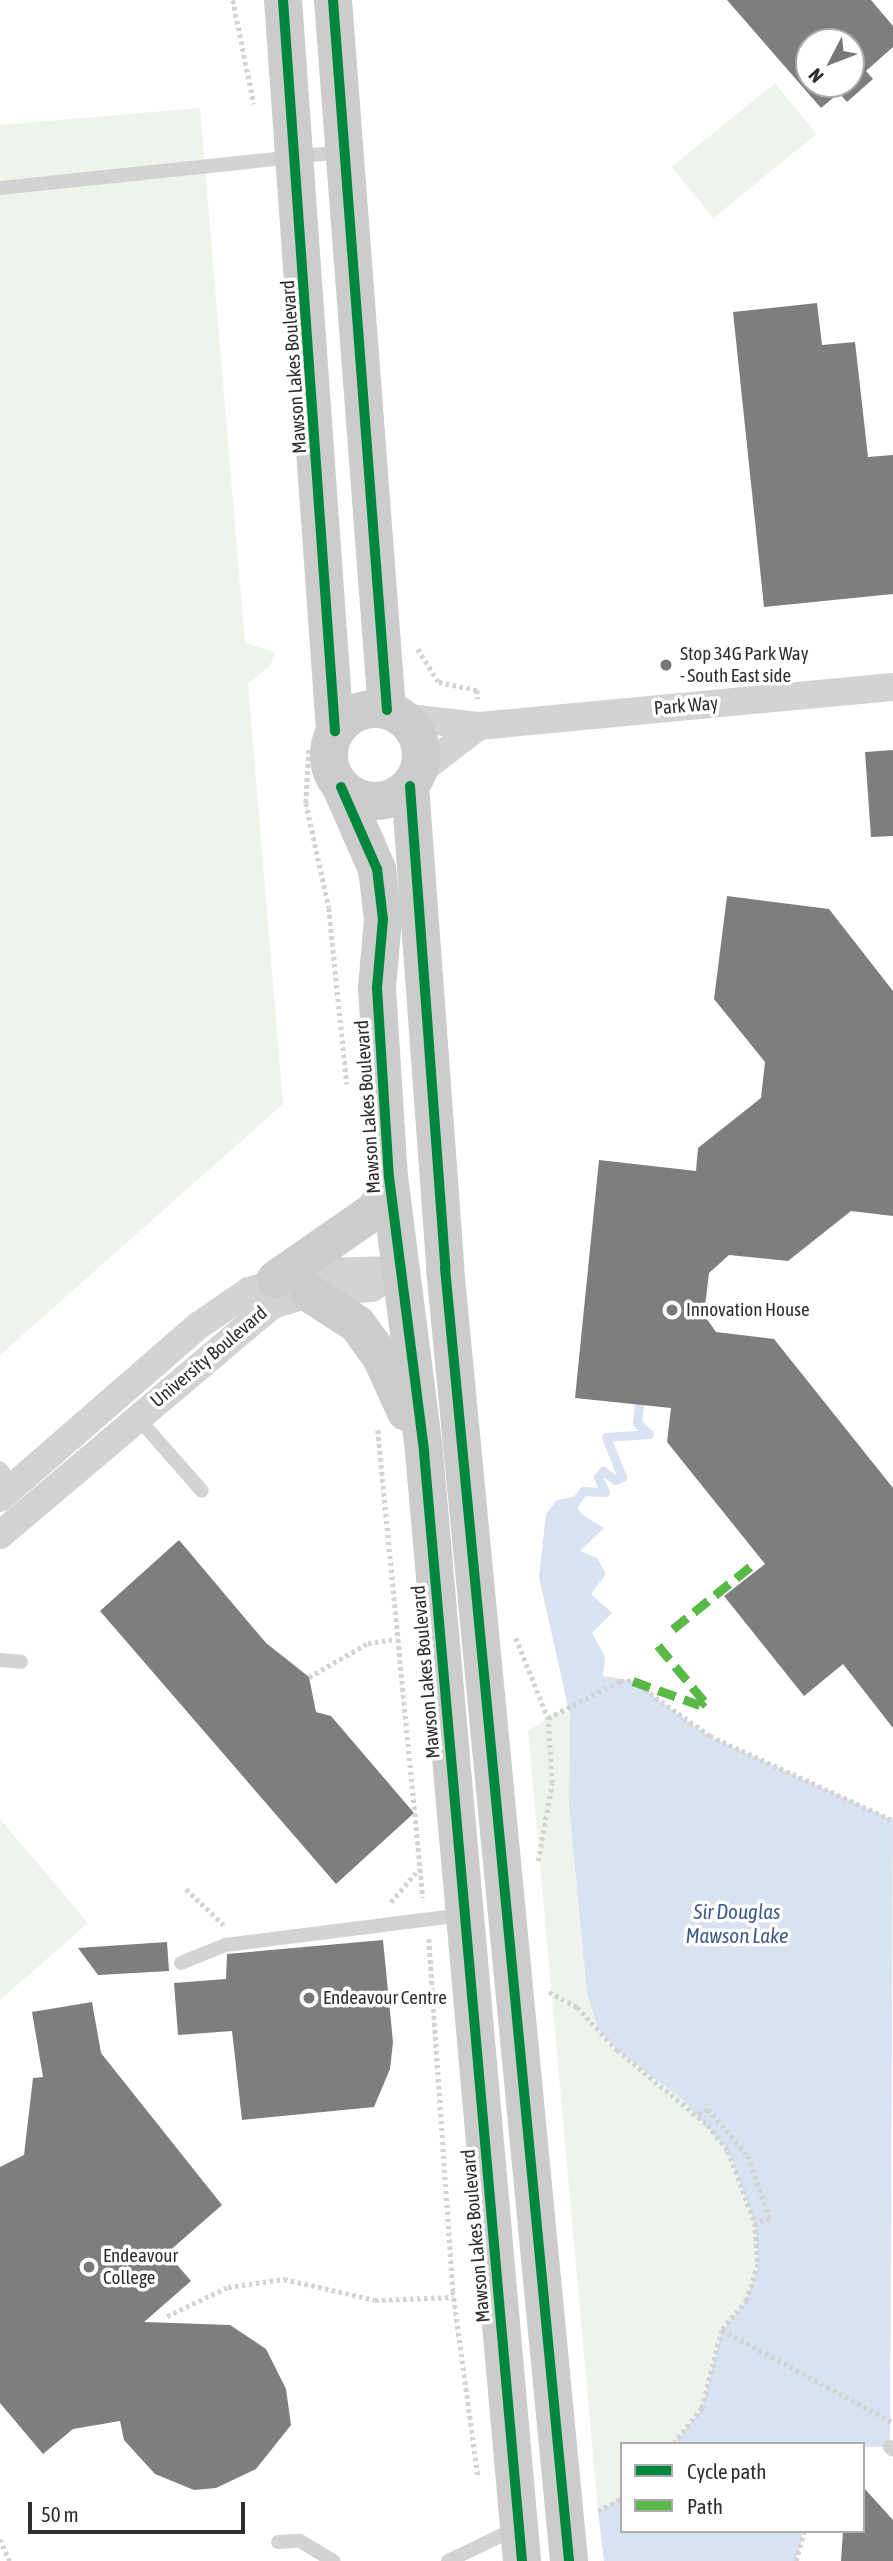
<!DOCTYPE html>
<style>
body{margin:0}
#map{position:relative;width:893px;height:2561px;overflow:hidden;background:#fff;font-family:"Asap Condensed",sans-serif}
div>[style]{position:absolute}
[style*='--x']{left:calc(var(--x)*1px);top:calc(var(--y)*1px);width:calc(var(--w)*1px);rotate:calc(var(--a)*1deg)}
.green>*{inset:0;background:#eef4ec;transform-origin:0 0}
.water>*{inset:0;background:#d9e2f1}
.stream>*{height:9px;margin:-4.5px;padding:0 4.5px;transform-origin:4.5px;border-radius:4.5px;background:#d9e2f1}
.building>*{inset:0;background:#7e7e7e}
.path>*{height:4.5px;margin-top:-2.25px;transform-origin:0;background:repeating-linear-gradient(90deg,#d3d3d3 0 3.5px,transparent 0 7px)}
.lane>*{height:14px;margin:-7px;padding:0 7px;transform-origin:7px;border-radius:7px;background:#d3d3d3}
.street>*{height:28px;margin:-14px;padding:0 14px;transform-origin:14px;border-radius:14px;background:#d3d3d3}
.secondary>*{height:38px;margin:-19px;padding:0 19px;transform-origin:19px;border-radius:19px;background:#ccc}
.secondary>.ring{margin:-19px;padding:0;box-sizing:content-box;background:none;border:38px solid #ccc;border-radius:50%}
.quiet>*{height:9px;margin-top:-4.5px;transform-origin:0;background:repeating-linear-gradient(90deg,#58b947 0 18px,transparent 0 27px)}
.cycleway>*{height:10px;margin:-5px;padding:0 5px;transform-origin:5px;border-radius:5px;background:#00873e}
.dots>*{width:19px;height:19px;translate:-50% -50%;box-sizing:border-box;border:4px solid #fff;border-radius:50%}
span{translate:-50% -50%;white-space:nowrap;text-align:center;line-height:1.15;-webkit-text-stroke:7px #fff;paint-order:stroke}
.street-label{font-size:19px;color:#2e2e2e}
.poi-label{font-size:19px;color:#2e2e2e}
.left{translate:0 -50%;text-align:left}
.water-label{font-size:21px;color:#3f5c8e;font-style:italic}
.legend{position:absolute;left:620px;top:2442px;width:245px;height:91px;box-sizing:border-box;background:#fff;border:2px solid #ababab;margin:0;padding:9px 12px;list-style:none;font-size:21px;color:#2e2e2e}
.legend li{display:flex;align-items:center;gap:14px;height:35px}
.legend b{width:35px;border:2px solid #ababab}
.north{position:absolute;left:795px;top:28px;width:70px;height:70px;box-sizing:border-box;background:#fff;border:2px solid #ababab;border-radius:50%;rotate:228deg;font-size:19px;font-weight:700;line-height:28px;text-align:center;color:#2e2e2e}
.north::after{content:'';display:block;margin:auto;width:24px;height:32px;background:#777;clip-path:polygon(50% 0,100% 100%,50% 72%,0 100%)}
.scale{position:absolute;left:28px;top:2502px;width:217px;height:32px;box-sizing:border-box;border:4px solid #2e2e2e;border-top:0;padding-left:9px;font-size:21px;line-height:24px;white-space:nowrap;color:#2e2e2e;-webkit-text-stroke:5px #fff;paint-order:stroke}
</style>
<div id="map">
<div class="green">
<i style="left:775px;top:83px;width:66px;height:133px;rotate:51deg"></i>
<i style="clip-path:polygon(200px 108px,245px 643px,275px 652px,270px 666px,248px 684px,283px 1104px,0 1355px,0 125px)"></i>
<i style="clip-path:polygon(564px 1708px,570px 1716px,569px 1806px,587px 1994px,617px 2050px,681px 2098px,728px 2151px,755px 2223px,758px 2264px,747px 2300px,722px 2330px,702px 2408px,674px 2444px,622px 2444px,622px 2498px,598px 2511px,528px 1731px)"></i>
<i style="clip-path:polygon(0 1819px,88px 1923px,0 2000px)"></i>
</div>
<div class="water">
<i style="clip-path:polygon(573px 1497px,581px 1514px,604px 1528px,580px 1551px,597px 1558px,606px 1574px,591px 1594px,612px 1613px,592px 1633px,605px 1657px,603px 1676px,633px 1681px,709px 1736px,893px 1820px,890px 2447px,674px 2444px,702px 2408px,722px 2330px,747px 2300px,758px 2264px,755px 2223px,728px 2151px,681px 2098px,617px 2050px,598px 2028px,587px 1994px,569px 1806px,570px 1716px,539px 1577px,546px 1514px,557px 1500px)"></i>
<i style="clip-path:polygon(622px 2498px,622px 2531px,804px 2531px,796px 2561px,604px 2561px,598px 2511px)"></i>
</div>
<div class="stream">
<i style="--x:575;--y:1502;--w:14;--a:-54"></i>
<i style="--x:583;--y:1491;--w:22;--a:3"></i>
<i style="--x:605;--y:1492;--w:17;--a:-115"></i>
<i style="--x:598;--y:1477;--w:8;--a:-50"></i>
<i style="--x:603;--y:1471;--w:15;--a:37"></i>
<i style="--x:615;--y:1480;--w:8;--a:-23"></i>
<i style="--x:622;--y:1477;--w:43;--a:-111.8"></i>
<i style="--x:606;--y:1437;--w:43;--a:-4"></i>
<i style="--x:649;--y:1434;--w:16;--a:-137"></i>
<i style="--x:637;--y:1423;--w:18;--a:-84"></i>
</div>
<div class="building">
<i style="clip-path:polygon(evenodd,727px 0,871px 0,893px 26px,893px 47px,866px 71px,873px 79px,847px 102px,839px 93px,821px 108px,727px 0,809px 42px,851px 42px,851px 84px,809px 84px,809px 42px)"></i>
<i style="clip-path:polygon(817px 303px,822px 345px,855px 342px,868px 457px,893px 455px,893px 594px,764px 607px,733px 312px)"></i>
<i style="clip-path:polygon(893px 750px,893px 836px,871px 837px,865px 752px)"></i>
<i style="clip-path:polygon(727px 896px,829px 909px,893px 991px,893px 1216px,851px 1211px,788px 1261px,729px 1255px,709px 1273px,704px 1315px,716px 1332px,774px 1339px,893px 1488px,893px 1728px,843px 1664px,804px 1696px,724px 1596px,765px 1564px,667px 1442px,671px 1408px,575px 1398px,599px 1160px,696px 1171px,698px 1148px,761px 1098px,765px 1062px,714px 999px)"></i>
<i style="clip-path:polygon(179px 1540px,266px 1643px,309px 1677px,316px 1712px,331px 1716px,414px 1813px,336px 1884px,100px 1611px)"></i>
<i style="clip-path:polygon(383px 1940px,393px 2042px,390px 2069px,374px 2107px,242px 2120px,232px 2031px,178px 2035px,174px 1983px,226px 1979px,227px 1954px)"></i>
<i style="clip-path:polygon(167px 1942px,169px 1971px,98px 1975px,78px 1948px)"></i>
<i style="clip-path:polygon(92px 2002px,101px 2053px,222px 2205px,167px 2253px,191px 2281px,144px 2322px,230px 2325px,266px 2349px,286px 2389px,291px 2425px,256px 2469px,216px 2488px,194px 2490px,155px 2474px,124px 2440px,120px 2421px,73px 2429px,43px 2454px,0 2403px,0 2167px,24px 2155px,33px 2078px,43px 2077px,32px 2012px)"></i>
<i style="clip-path:polygon(863px 2487px,893px 2520px,893px 2561px,841px 2561px,843px 2531px,863px 2531px)"></i>
</div>
<div class="path">
<i style="--x:233;--y:0;--w:106;--a:78.6"></i>
<i style="--x:418;--y:649;--w:39;--a:58"></i>
<i style="--x:439;--y:682;--w:39;--a:12"></i>
<i style="--x:477;--y:690;--w:9;--a:84"></i>
<i style="--x:309;--y:750;--w:53;--a:93.2"></i>
<i style="--x:306;--y:803;--w:107;--a:77.6"></i>
<i style="--x:329;--y:908;--w:177;--a:84.2"></i>
<i style="--x:378;--y:1430;--w:470;--a:84.5"></i>
<i style="--x:516;--y:1638;--w:86;--a:68.2"></i>
<i style="--x:309;--y:1677;--w:68;--a:-30"></i>
<i style="--x:368;--y:1643;--w:29;--a:-8"></i>
<i style="--x:538;--y:1861;--w:79;--a:-79.8"></i>
<i style="--x:552;--y:1783;--w:65;--a:-93.5"></i>
<i style="--x:548;--y:1718;--w:81;--a:-27.2"></i>
<i style="--x:620;--y:1681;--w:13;--a:0"></i>
<i style="--x:633;--y:1681;--w:95;--a:35.5"></i>
<i style="--x:710;--y:1736;--w:201;--a:24.7"></i>
<i style="--x:186;--y:1889;--w:52;--a:43.5"></i>
<i style="--x:391;--y:1902;--w:43;--a:-49.7"></i>
<i style="--x:429;--y:1939;--w:353;--a:86.1"></i>
<i style="--x:453;--y:2291;--w:188;--a:82.3"></i>
<i style="--x:549;--y:1992;--w:32;--a:28"></i>
<i style="--x:577;--y:2007;--w:59;--a:47.1"></i>
<i style="--x:617;--y:2050;--w:118;--a:39.5"></i>
<i style="--x:708;--y:2125;--w:33;--a:52"></i>
<i style="--x:728;--y:2151;--w:77;--a:69.4"></i>
<i style="--x:755;--y:2223;--w:41;--a:85.8"></i>
<i style="--x:758;--y:2264;--w:38;--a:107"></i>
<i style="--x:747;--y:2300;--w:39;--a:130"></i>
<i style="--x:722;--y:2330;--w:81;--a:104.4"></i>
<i style="--x:702;--y:2408;--w:46;--a:127.9"></i>
<i style="--x:698;--y:2114;--w:11;--a:-27"></i>
<i style="--x:708;--y:2109;--w:62;--a:49.6"></i>
<i style="--x:748;--y:2156;--w:67;--a:70.8"></i>
<i style="--x:770;--y:2219;--w:16;--a:165"></i>
<i style="--x:167;--y:2316;--w:68;--a:-25.4"></i>
<i style="--x:228;--y:2287;--w:57;--a:-8.1"></i>
<i style="--x:284;--y:2279;--w:93;--a:13"></i>
<i style="--x:375;--y:2300;--w:78;--a:-2.2"></i>
<i style="--x:722;--y:2330;--w:193;--a:28.4"></i>
<i style="--x:598;--y:2511;--w:27;--a:-28"></i>
<i style="--x:0;--y:2539;--w:24;--a:66"></i>
<i style="--x:796;--y:2561;--w:31;--a:-75"></i>
</div>
<div class="lane">
<i style="--x:0;--y:188;--w:346;--a:-6"></i>
<i style="--x:137;--y:1417;--w:98;--a:48.7"></i>
<i style="--x:0;--y:1468;--w:23;--a:50"></i>
<i style="--x:0;--y:1660;--w:21;--a:5"></i>
<i style="--x:181;--y:1963;--w:48;--a:-22.2"></i>
<i style="--x:225;--y:1945;--w:241;--a:-7.2"></i>
<i style="--x:890;--y:2447;--w:4;--a:45"></i>
<i style="--x:278;--y:2542;--w:22;--a:-3"></i>
<i style="--x:300;--y:2541;--w:39;--a:31"></i>
<i style="--x:448;--y:2561;--w:76;--a:-25.6"></i>
</div>
<div class="street">
<i style="--x:401;--y:717;--w:79;--a:6.6"></i>
<i style="--x:479;--y:726;--w:416;--a:-5.4"></i>
<i style="--x:419;--y:772;--w:76;--a:-37.5"></i>
<i style="--x:0;--y:1498;--w:262;--a:-41"></i>
<i style="--x:198;--y:1326;--w:62;--a:-34.5"></i>
<i style="--x:249;--y:1291;--w:64;--a:-17.3"></i>
<i style="--x:310;--y:1272;--w:89;--a:-1.3"></i>
<i style="--x:0;--y:1535;--w:356;--a:-40.2"></i>
<i style="--x:272;--y:1305;--w:46;--a:-16.5"></i>
<i style="--x:316;--y:1292;--w:56;--a:-4.1"></i>
<i style="--x:372;--y:1288;--w:32;--a:-34"></i>
</div>
<div class="secondary">
<i style="--x:283;--y:0;--w:733;--a:85.93"></i>
<i style="--x:333;--y:0;--w:712;--a:85.65"></i>
<i class="ring" style="left:329px;top:709px;width:54px;height:54px"></i>
<i style="--x:410;--y:786;--w:483;--a:85.8"></i>
<i style="--x:445;--y:1268;--w:1299;--a:84.52"></i>
<i style="--x:341;--y:787;--w:90;--a:66.3"></i>
<i style="--x:377;--y:869;--w:50;--a:83.2"></i>
<i style="--x:383;--y:919;--w:69;--a:95"></i>
<i style="--x:377;--y:988;--w:189;--a:86.4"></i>
<i style="--x:389;--y:1177;--w:277;--a:82.7"></i>
<i style="--x:424;--y:1452;--w:1113;--a:84.95"></i>
<i style="--x:276;--y:1279;--w:123;--a:-34.7"></i>
<i style="--x:377;--y:1209;--w:34;--a:-69"></i>
<i style="--x:309;--y:1293;--w:57;--a:32.9"></i>
<i style="--x:357;--y:1324;--w:41;--a:54"></i>
<i style="--x:381;--y:1357;--w:60;--a:65.6"></i>
</div>
<div class="quiet">
<i style="--x:673;--y:1629;--w:107;--a:-38.9"></i>
<i style="--x:633;--y:1681;--w:71;--a:19.7"></i>
<i style="--x:700;--y:1705;--w:6;--a:-45"></i>
<i style="--x:704;--y:1701;--w:75;--a:-129.6"></i>
</div>
<div class="cycleway">
<i style="--x:283;--y:0;--w:733;--a:85.93"></i>
<i style="--x:333;--y:0;--w:712;--a:85.65"></i>
<i style="--x:410;--y:786;--w:483;--a:85.8"></i>
<i style="--x:445;--y:1268;--w:1299;--a:84.52"></i>
<i style="--x:341;--y:787;--w:90;--a:66.3"></i>
<i style="--x:377;--y:869;--w:50;--a:83.2"></i>
<i style="--x:383;--y:919;--w:69;--a:95"></i>
<i style="--x:377;--y:988;--w:189;--a:86.4"></i>
<i style="--x:389;--y:1177;--w:277;--a:82.7"></i>
<i style="--x:424;--y:1452;--w:1113;--a:84.95"></i>
</div>
<div class="dots">
<i style="left:666px;top:665px;background:#777"></i>
<i style="left:672px;top:1310px;background:#777"></i>
<i style="left:309px;top:1998px;background:#777"></i>
<i style="left:89px;top:2267px;background:#777"></i>
</div>
<div class="street-label">
<span style="left:294px;top:367px;rotate:-94deg">Mawson Lakes Boulevard</span>
<span style="left:686px;top:706px;rotate:-5deg">Park Way</span>
<span style="left:368px;top:1107px;rotate:-94deg">Mawson Lakes Boulevard</span>
<span style="left:209px;top:1357px;rotate:-40deg">University Boulevard</span>
<span style="left:426px;top:1672px;rotate:-95deg">Mawson Lakes Boulevard</span>
<span style="left:476px;top:2236px;rotate:-95deg">Mawson Lakes Boulevard</span>
</div>
<div class="poi-label">
<span class="left" style="left:680px;top:665px">Stop 34G Park Way<br>- South East side</span>
<span class="left" style="left:686px;top:1310px">Innovation House</span>
<span class="left" style="left:323px;top:1998px">Endeavour Centre</span>
<span class="left" style="left:103px;top:2267px">Endeavour<br>College</span>
</div>
<div class="water-label">
<span style="left:737px;top:1923px">Sir Douglas<br>Mawson Lake</span>
</div>
<ul class="legend">
<li><b style="height:9px;background:#00873e"></b>Cycle path</li>
<li><b style="height:9px;background:#58b947"></b>Path</li>
</ul>
<div class="north">N</div>
<div class="scale">50 m</div>
</div>
